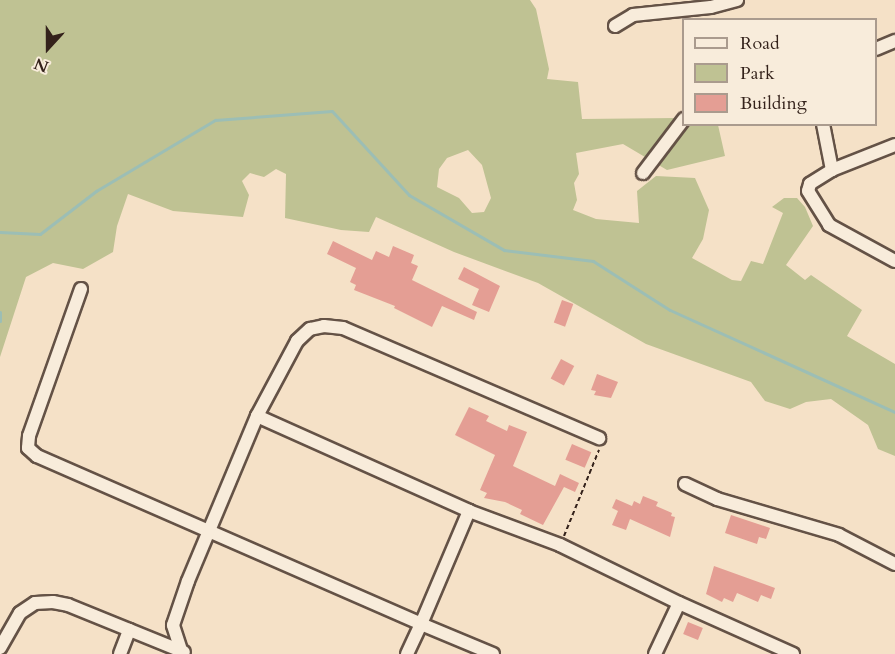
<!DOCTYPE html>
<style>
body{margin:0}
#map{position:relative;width:895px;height:654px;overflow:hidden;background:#f5e1c7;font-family:Cardo,serif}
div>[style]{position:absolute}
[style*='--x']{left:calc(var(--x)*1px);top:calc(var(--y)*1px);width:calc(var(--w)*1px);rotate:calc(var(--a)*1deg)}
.green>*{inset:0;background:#bfc293}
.stream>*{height:3px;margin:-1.5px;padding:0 1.5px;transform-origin:1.5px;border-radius:1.5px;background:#9cbeb5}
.building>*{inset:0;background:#e49e94;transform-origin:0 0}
.path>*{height:2px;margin-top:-1px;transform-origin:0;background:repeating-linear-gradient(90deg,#34221b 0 4.5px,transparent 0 7.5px)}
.roads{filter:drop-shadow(2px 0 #645246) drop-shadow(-2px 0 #645246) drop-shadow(0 2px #645246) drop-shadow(0 -2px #645246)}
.minor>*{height:12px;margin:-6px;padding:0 6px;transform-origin:6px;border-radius:6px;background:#f8ecdb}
span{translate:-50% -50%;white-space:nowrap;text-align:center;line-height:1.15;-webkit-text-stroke:4.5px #f8ecdb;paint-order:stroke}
.legend{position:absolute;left:682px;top:18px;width:195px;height:108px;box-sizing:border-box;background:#f8ecdb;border:2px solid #aa9b8e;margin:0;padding:8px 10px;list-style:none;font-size:18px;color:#34221b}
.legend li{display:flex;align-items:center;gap:12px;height:30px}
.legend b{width:30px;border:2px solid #aa9b8e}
.north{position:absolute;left:18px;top:18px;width:60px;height:60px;-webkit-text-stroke:4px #f8ecdb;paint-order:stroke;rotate:201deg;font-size:16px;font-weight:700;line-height:24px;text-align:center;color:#34221b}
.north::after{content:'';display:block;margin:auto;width:21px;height:27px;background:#34221b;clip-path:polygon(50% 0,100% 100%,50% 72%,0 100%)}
</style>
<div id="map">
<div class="green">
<i style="clip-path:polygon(evenodd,0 0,530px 0,536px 9px,549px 69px,547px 79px,578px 82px,582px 119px,676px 118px,683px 118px,684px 124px,718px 125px,725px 156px,667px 170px,623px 144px,576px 153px,579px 174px,574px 183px,577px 200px,573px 210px,596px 219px,639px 223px,637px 191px,656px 176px,695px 178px,709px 210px,703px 239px,692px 258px,732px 280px,741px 281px,751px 261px,763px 264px,783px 213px,772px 207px,784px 198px,797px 198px,805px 207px,813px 226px,786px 265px,805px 280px,811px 275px,862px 310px,847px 336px,895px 364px,895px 456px,878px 449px,868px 425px,831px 399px,806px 402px,790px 409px,765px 401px,751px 382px,646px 344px,538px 283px,454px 252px,376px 217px,369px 232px,341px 230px,285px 218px,286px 174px,276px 169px,264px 177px,250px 173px,242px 181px,249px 195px,243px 217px,173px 211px,128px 194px,117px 226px,113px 252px,83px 269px,53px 263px,26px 277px,0 357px,0 0,468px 150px,482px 165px,491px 198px,484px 212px,472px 213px,459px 198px,437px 187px,439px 169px,447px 158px,468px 150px)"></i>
</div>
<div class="stream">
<i style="--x:0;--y:232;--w:40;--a:2.9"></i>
<i style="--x:40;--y:234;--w:71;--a:-37.5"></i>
<i style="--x:96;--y:191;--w:139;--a:-30.8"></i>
<i style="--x:215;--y:120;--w:117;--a:-4.4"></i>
<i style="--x:332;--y:111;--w:114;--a:47.5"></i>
<i style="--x:409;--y:195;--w:110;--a:30.1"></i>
<i style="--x:504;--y:250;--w:90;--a:7"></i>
<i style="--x:593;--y:261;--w:91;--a:32.5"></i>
<i style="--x:670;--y:310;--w:247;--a:24.4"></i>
<i style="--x:0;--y:312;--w:9;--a:90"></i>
</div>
<div class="building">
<i style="clip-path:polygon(333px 241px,372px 260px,376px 251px,389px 257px,393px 246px,414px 255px,411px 263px,418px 266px,412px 280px,477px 312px,474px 320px,442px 306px,432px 327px,394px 308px,395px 306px,354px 290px,356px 285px,350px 282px,356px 268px,327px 254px)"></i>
<i style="clip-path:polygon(464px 267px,500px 286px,489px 312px,472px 305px,479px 289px,458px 279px)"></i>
<i style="left:562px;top:300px;width:12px;height:24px;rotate:20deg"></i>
<i style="left:561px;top:359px;width:15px;height:22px;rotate:28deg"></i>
<i style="clip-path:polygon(597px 374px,618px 382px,611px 398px,594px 395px,596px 391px,591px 390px)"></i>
<i style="clip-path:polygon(469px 407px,489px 416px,486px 421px,507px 431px,509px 425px,527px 432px,513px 466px,555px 486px,560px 474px,579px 483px,575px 492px,564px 487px,543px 525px,520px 514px,522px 510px,505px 502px,484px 498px,487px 493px,480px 490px,495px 455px,455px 435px)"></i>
<i style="left:572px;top:444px;width:21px;height:17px;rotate:23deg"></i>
<i style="clip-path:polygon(643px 496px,658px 502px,656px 506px,672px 513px,671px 516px,675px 517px,670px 537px,630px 519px,626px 530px,612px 525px,618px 511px,612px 508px,616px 499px,632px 506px,634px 501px,640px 504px)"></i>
<i style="clip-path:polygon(731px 515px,770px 528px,766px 539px,759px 537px,757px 544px,725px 533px)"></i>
<i style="clip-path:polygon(714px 566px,775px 588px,771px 599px,761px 595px,758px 602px,737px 593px,733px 602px,724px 598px,722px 602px,706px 594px)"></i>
<i style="left:688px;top:622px;width:16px;height:13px;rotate:22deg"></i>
</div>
<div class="path">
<i style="--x:564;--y:536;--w:93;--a:-67.9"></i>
</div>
<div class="roads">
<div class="minor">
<i style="--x:615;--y:26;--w:21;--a:-31"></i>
<i style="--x:633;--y:15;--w:78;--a:-5.9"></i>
<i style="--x:711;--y:7;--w:27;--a:-15"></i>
<i style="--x:876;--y:49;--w:21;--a:-23"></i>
<i style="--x:823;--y:124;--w:47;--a:78.9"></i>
<i style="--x:895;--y:145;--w:68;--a:158.4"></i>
<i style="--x:832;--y:170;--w:26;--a:148"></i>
<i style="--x:810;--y:184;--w:7;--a:106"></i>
<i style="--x:808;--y:191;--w:40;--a:58"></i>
<i style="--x:829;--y:225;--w:75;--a:28.6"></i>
<i style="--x:643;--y:173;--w:68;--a:-52.8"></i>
<i style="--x:81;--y:289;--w:156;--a:109.5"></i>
<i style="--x:29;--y:436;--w:12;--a:95"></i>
<i style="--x:28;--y:448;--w:12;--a:42"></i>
<i style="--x:37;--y:456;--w:419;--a:23.6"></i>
<i style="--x:421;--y:624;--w:123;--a:-67"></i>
<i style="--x:257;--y:416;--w:232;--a:24.1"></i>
<i style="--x:469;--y:511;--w:97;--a:20.5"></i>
<i style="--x:560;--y:545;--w:132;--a:26"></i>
<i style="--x:679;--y:603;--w:125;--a:24.1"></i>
<i style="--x:685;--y:484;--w:35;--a:25"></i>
<i style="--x:717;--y:499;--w:127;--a:16.4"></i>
<i style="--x:839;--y:535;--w:63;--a:27.4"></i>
<i style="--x:0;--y:648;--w:40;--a:-60.3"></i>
<i style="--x:20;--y:613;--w:18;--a:-34"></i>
<i style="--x:35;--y:603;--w:18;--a:-3"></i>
<i style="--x:53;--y:602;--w:15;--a:11"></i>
<i style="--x:68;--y:605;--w:125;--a:22.1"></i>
<i style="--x:181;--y:650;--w:26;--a:-108"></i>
<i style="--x:173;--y:625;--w:46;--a:-71.2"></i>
<i style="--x:188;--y:581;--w:179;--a:-67.3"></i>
<i style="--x:257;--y:416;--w:85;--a:-61.9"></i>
<i style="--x:297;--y:341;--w:18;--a:-43"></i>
<i style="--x:310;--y:329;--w:14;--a:-12"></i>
<i style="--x:324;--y:326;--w:19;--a:6"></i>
<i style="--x:343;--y:328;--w:279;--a:23.3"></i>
<i style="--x:120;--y:654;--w:26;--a:-69"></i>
<i style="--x:407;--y:654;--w:33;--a:-65"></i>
<i style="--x:421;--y:624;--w:78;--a:22.6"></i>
<i style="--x:655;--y:654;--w:56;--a:-64.8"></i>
</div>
</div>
<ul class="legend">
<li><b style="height:8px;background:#f8ecdb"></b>Road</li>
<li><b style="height:16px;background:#bfc293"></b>Park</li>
<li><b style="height:16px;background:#e49e94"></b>Building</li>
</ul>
<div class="north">N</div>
</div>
